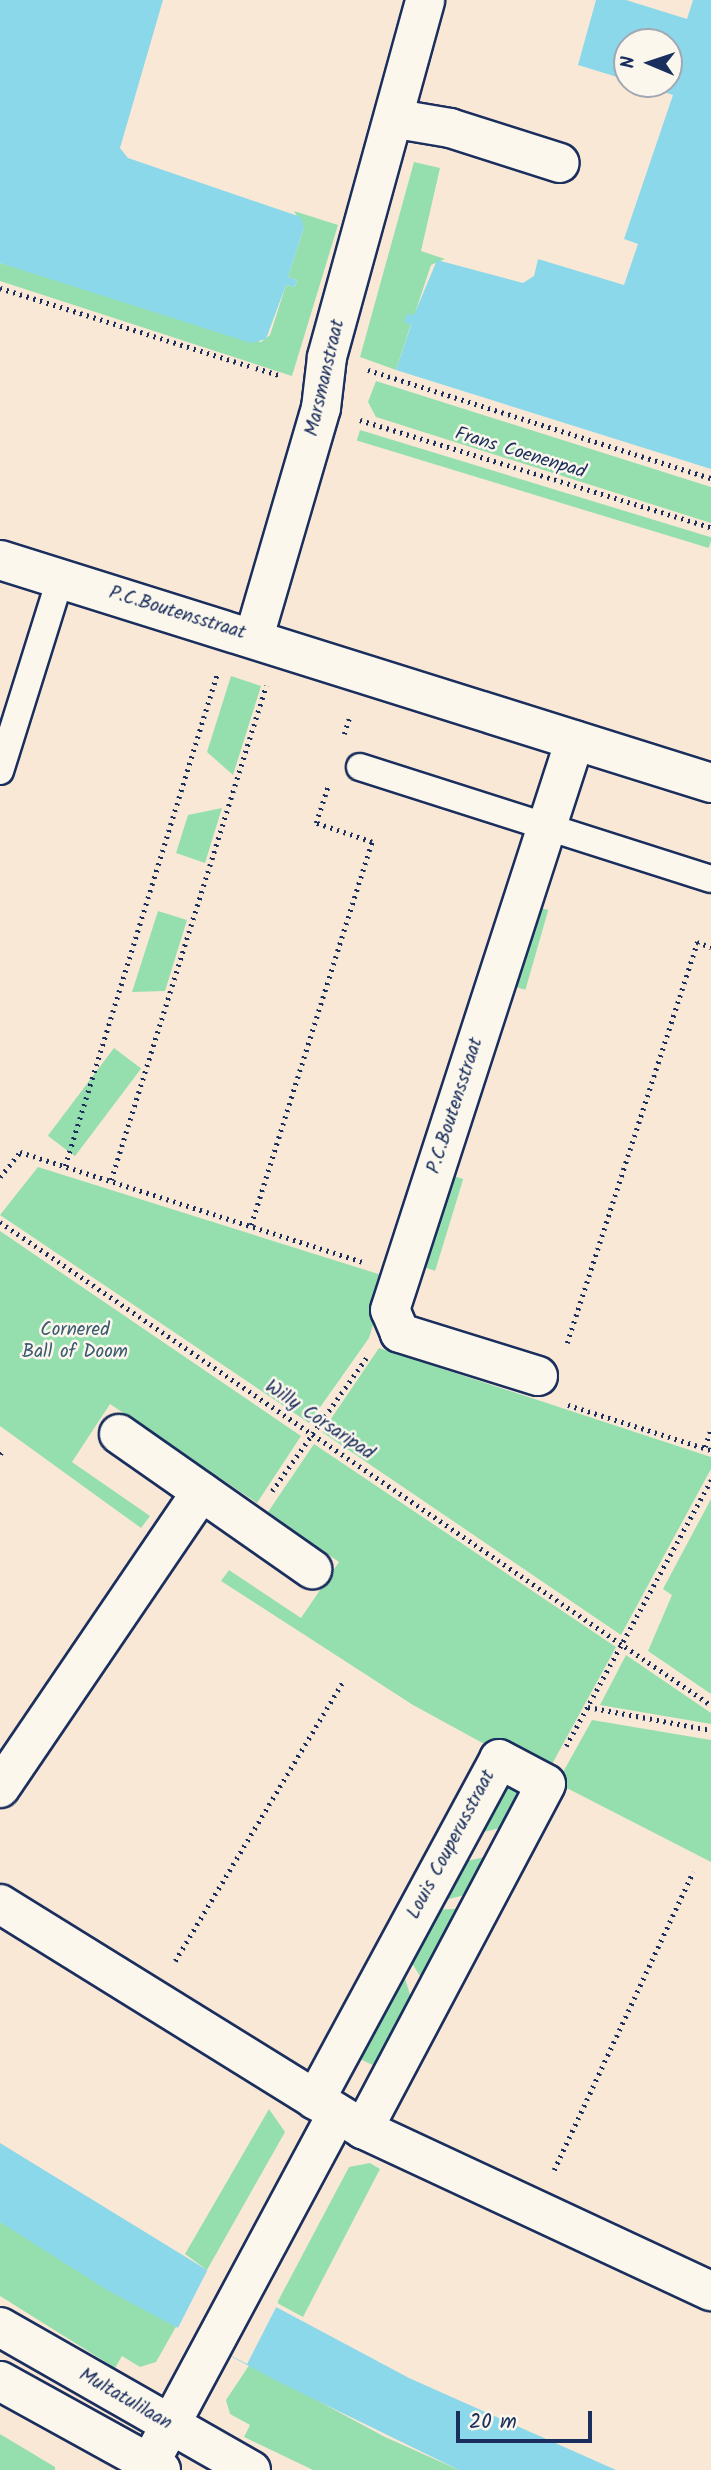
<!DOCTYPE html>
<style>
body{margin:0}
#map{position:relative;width:711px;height:2470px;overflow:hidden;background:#fae8d7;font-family:Kalam,sans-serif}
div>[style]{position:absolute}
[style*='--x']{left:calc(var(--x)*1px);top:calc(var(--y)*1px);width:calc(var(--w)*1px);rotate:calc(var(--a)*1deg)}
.green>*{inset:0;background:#95dfaf;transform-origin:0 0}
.water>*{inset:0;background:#8ad8e9}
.pier>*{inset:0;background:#fae8d7;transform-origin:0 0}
.path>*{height:4.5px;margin-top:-2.25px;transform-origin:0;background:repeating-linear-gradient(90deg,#1b2f5e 0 2px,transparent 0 7px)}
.roads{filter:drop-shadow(2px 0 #1b2f5e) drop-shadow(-2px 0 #1b2f5e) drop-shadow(0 2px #1b2f5e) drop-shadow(0 -2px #1b2f5e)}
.lane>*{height:26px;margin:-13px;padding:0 13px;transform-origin:13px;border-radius:13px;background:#fbf7ec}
.street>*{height:38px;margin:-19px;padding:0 19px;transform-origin:19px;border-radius:19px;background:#fbf7ec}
span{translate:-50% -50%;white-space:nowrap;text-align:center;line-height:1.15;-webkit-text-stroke:5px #fbf7ec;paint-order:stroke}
.street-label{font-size:19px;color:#1b2f5e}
.park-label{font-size:19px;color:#3a5b72}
.north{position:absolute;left:613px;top:28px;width:70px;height:70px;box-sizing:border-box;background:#fbf7ec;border:2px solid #a1a7b3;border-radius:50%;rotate:272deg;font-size:19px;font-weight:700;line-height:28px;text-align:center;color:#1b2f5e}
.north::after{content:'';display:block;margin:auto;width:24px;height:32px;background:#1b2f5e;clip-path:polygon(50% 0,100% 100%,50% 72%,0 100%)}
.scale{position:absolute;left:456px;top:2411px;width:136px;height:32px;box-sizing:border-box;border:4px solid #1b2f5e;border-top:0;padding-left:9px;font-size:21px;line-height:24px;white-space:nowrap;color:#1b2f5e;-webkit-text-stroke:5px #fbf7ec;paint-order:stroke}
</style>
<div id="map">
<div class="green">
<i style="clip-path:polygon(414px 162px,440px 168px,421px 251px,445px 259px,431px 265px,414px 316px,407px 314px,411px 324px,396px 370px,360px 357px)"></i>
<i style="clip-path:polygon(294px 211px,338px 225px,292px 376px,0 281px,0 263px,261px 342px,270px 335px,286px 285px,295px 287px,297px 280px,288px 277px,304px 228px)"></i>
<i style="clip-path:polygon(376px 381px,711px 487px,711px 523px,376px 417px,368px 402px)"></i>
<i style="left:360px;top:430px;width:368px;height:11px;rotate:17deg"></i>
<i style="clip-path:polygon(231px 676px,261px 686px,233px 775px,207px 752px)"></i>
<i style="clip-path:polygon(222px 808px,205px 863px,176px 853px,188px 815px)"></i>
<i style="left:531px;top:905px;width:18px;height:83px;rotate:16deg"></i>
<i style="clip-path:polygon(158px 911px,187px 920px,165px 991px,132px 992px)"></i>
<i style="left:114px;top:1048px;width:34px;height:110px;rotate:37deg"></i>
<i style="clip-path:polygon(38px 1167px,388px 1277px,369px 1338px,309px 1423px,0 1215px)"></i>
<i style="left:447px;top:1174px;width:17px;height:96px;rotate:17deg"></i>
<i style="clip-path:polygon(0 1231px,301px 1436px,257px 1503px,110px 1404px,72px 1462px,150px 1516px,141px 1528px,0 1426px)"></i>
<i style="clip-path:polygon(379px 1348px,711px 1457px,711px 1469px,621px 1635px,322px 1432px)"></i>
<i style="clip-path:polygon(314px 1444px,616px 1647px,545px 1777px,413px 1705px,221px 1581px,229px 1570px,301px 1618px,339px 1562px,268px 1512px)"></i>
<i style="clip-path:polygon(711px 1499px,711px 1694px,648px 1651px,672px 1595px,663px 1589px)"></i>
<i style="clip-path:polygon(626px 1655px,711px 1713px,711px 1724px,600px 1705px)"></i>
<i style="clip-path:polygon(592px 1720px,711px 1740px,711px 1862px,557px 1783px)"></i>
<i style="clip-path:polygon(508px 1771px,538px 1787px,518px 1824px,479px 1833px)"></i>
<i style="clip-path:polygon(498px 1854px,483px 1890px,442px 1901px,458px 1863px)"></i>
<i style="clip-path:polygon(469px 1908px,427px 1987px,408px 1957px,434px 1910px)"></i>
<i style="clip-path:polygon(403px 1972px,416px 2014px,385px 2071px,354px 2056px)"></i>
<i style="clip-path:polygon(269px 2109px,285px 2132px,207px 2270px,185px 2254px)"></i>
<i style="clip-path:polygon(370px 2163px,380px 2169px,303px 2317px,277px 2303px,349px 2167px)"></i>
<i style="clip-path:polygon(0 2222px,177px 2325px,156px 2362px,140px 2367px,122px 2356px,115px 2368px,0 2296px)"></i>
<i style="clip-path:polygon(250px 2364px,385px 2437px,459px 2470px,313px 2470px,244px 2437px,250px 2425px,230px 2414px,226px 2400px)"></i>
<i style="clip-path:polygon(0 2434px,55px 2467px,55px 2470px,0 2470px)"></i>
</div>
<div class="water">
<i style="clip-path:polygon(0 0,163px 0,120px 148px,128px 158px,301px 217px,304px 228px,288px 277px,297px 280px,295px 287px,286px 285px,266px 339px,251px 343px,0 263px)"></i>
<i style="clip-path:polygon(596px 0,626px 0,687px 19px,693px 0,711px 0,711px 469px,396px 370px,411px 325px,404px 322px,407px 314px,414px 315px,437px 260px,523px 283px,534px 276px,538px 259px,624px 285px,638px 244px,624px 239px,673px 95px,640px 84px,669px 84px,669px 42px,627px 42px,627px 80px,578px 65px)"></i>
<i style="clip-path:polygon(0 2143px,207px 2270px,409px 2378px,616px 2470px,459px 2470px,279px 2382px,107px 2290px,0 2222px)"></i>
</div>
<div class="pier">
<i style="left:209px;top:2267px;width:78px;height:69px;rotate:27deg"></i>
</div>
<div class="path">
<i style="--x:0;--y:288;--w:264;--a:17.4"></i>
<i style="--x:256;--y:368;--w:27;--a:17"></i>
<i style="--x:368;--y:370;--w:360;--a:17.5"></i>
<i style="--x:360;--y:420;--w:367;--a:17"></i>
<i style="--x:344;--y:734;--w:19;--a:-72"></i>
<i style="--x:65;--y:1166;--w:515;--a:-72.83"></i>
<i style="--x:0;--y:1177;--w:32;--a:-51"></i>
<i style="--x:20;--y:1152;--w:359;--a:17.8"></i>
<i style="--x:111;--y:1180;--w:518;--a:-72.58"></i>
<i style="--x:0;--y:1222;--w:860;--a:34.19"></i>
<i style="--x:251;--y:1225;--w:402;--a:-72.5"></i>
<i style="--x:372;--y:842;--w:59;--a:-161.3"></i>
<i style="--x:316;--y:823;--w:39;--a:-72"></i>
<i style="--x:567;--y:1343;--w:422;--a:-72"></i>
<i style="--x:697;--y:942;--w:15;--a:20"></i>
<i style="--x:568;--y:1405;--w:150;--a:17.5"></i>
<i style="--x:705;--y:1447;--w:19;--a:-72"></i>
<i style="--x:0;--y:1454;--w:5;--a:-53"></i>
<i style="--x:272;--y:1491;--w:163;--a:-54.7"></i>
<i style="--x:588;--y:1707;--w:125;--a:10.6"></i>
<i style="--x:566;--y:1746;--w:303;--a:-61.4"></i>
<i style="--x:175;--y:1961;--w:328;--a:-59"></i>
<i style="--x:554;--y:2170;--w:329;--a:-65"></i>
</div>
<div class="roads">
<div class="lane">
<i style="--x:360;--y:767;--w:368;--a:17.7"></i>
<i style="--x:0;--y:771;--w:201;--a:-72.6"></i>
</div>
<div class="street">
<i style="--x:397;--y:119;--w:54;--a:9.6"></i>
<i style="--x:450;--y:128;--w:115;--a:17.7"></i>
<i style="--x:0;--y:560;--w:745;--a:17.41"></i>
<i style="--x:254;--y:637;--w:239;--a:-73.7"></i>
<i style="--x:321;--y:408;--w:51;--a:-83.3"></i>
<i style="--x:327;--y:357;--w:370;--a:-74.6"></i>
<i style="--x:538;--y:1376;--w:145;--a:-162.7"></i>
<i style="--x:400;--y:1333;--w:25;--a:-113"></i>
<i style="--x:390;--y:1310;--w:599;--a:-72.02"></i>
<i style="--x:119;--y:1434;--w:236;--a:35"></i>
<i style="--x:0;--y:1788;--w:358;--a:-55.8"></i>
<i style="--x:0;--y:1904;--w:427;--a:31.8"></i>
<i style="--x:363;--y:2129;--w:384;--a:25"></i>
<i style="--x:315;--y:2100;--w:387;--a:-61.6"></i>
<i style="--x:499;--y:1759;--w:53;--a:28"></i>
<i style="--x:546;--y:1784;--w:391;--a:117.9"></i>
<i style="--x:0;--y:2327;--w:289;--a:29.7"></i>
<i style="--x:0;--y:2381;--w:184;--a:28.9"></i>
<i style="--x:146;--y:2470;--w:404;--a:-61.8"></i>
</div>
</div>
<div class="street-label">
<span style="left:326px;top:378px;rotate:-77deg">Marsmanstraat</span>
<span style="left:520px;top:454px;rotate:17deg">Frans Coenenpad</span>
<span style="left:177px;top:614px;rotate:17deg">P.C.Boutensstraat</span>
<span style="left:456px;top:1106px;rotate:-72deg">P.C.Boutensstraat</span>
<span style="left:319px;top:1421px;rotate:34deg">Willy Corsaripad</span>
<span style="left:452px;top:1845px;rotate:-62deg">Louis Couperusstraat</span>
<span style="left:125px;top:2400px;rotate:30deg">Multatulilaan</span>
</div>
<div class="park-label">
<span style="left:75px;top:1342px">Cornered<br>Ball of Doom</span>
</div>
<div class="north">N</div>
<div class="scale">20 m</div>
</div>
